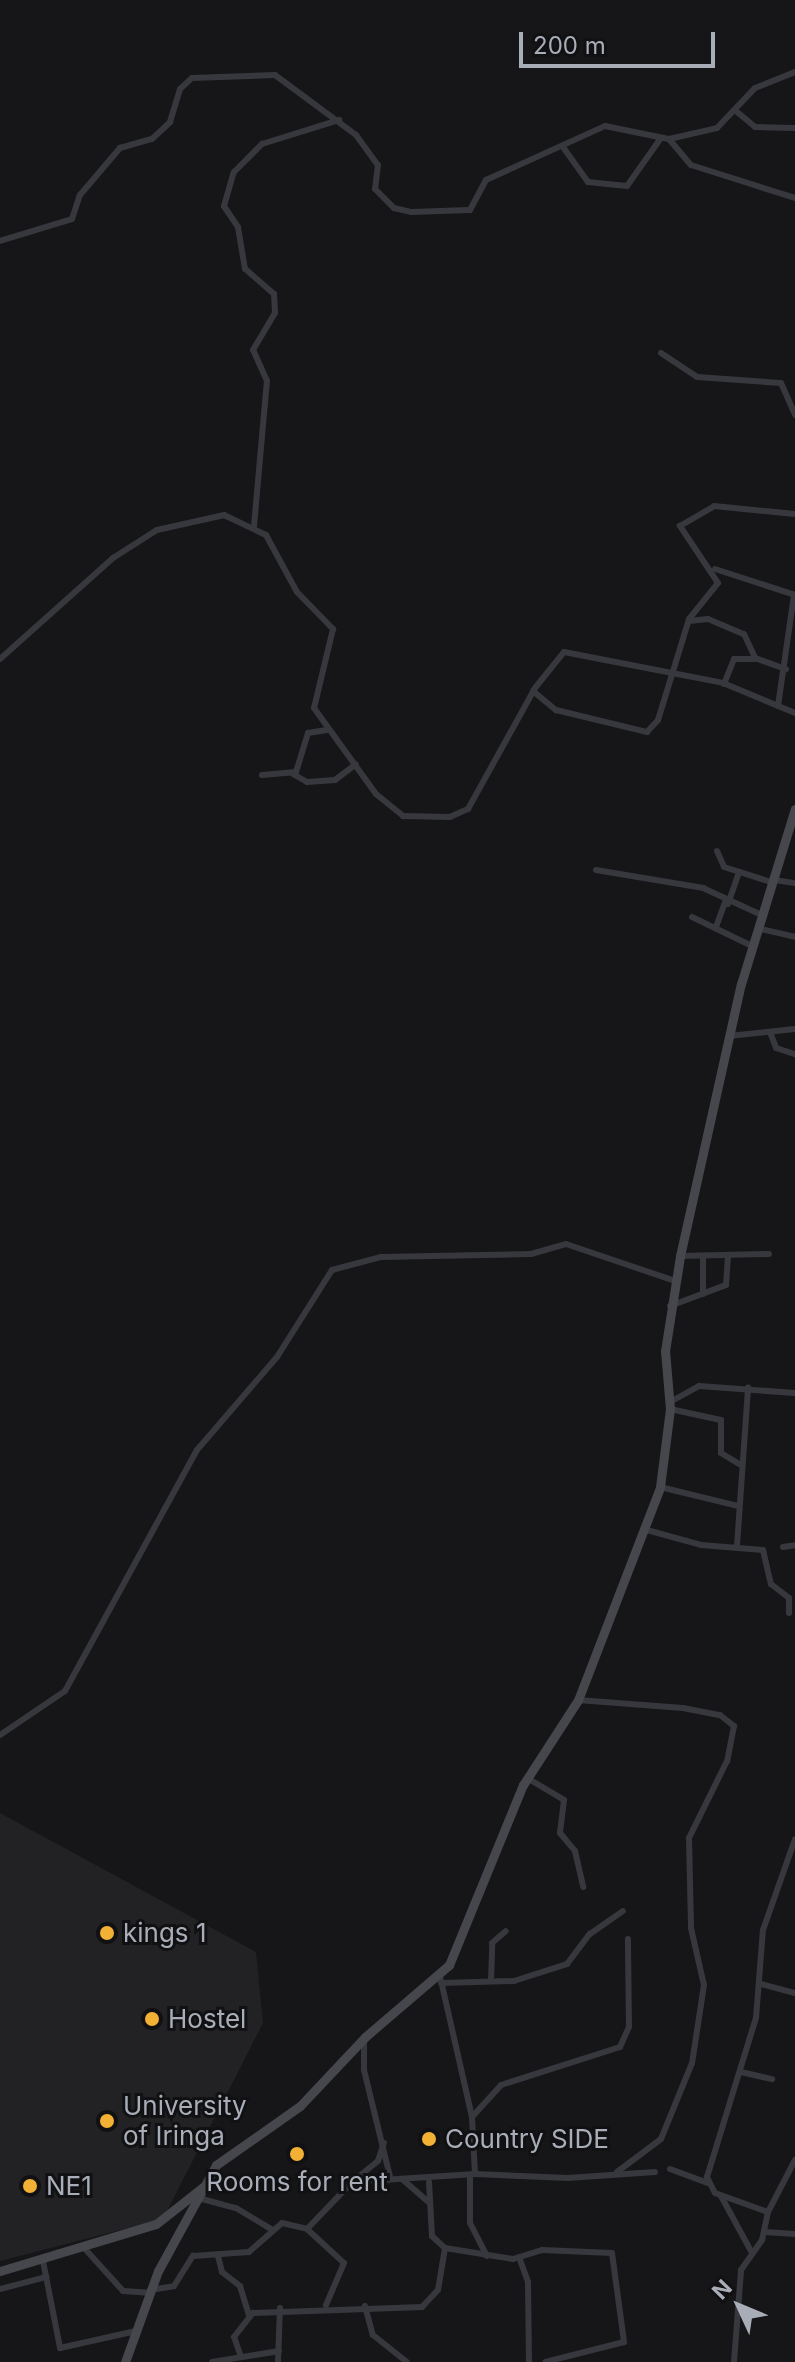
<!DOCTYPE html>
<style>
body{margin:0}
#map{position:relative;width:795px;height:2362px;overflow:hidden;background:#161618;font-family:Inter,sans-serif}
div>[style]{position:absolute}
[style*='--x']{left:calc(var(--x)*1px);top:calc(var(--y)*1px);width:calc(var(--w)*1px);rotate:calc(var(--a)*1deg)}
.built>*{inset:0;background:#222225}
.street>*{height:6px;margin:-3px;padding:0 3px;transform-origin:3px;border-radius:3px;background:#37383d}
.secondary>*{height:9px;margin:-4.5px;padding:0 4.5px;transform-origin:4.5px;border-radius:4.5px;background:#45474d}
.dots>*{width:22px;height:22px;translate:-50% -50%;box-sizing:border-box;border:4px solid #111113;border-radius:50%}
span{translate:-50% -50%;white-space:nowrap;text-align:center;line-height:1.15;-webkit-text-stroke:6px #111113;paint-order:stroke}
.poi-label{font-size:26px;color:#a8adb8}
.left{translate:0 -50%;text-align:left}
.north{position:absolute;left:699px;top:2266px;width:80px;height:80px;-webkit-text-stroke:6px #111113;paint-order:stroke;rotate:314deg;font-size:22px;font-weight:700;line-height:32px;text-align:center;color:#a8adb8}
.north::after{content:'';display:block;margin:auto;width:28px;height:36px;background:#a8adb8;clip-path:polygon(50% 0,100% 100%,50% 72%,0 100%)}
.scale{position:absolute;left:519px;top:32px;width:196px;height:36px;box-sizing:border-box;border:4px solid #a8adb8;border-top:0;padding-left:10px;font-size:24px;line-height:28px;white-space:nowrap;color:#a8adb8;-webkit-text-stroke:6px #111113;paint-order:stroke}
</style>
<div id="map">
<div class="built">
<i style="clip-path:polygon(0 1813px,256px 1952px,263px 2023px,163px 2219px,0 2261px)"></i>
</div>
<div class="street">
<i style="--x:736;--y:111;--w:25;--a:40"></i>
<i style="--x:755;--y:127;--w:40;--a:1.4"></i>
<i style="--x:669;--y:139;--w:34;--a:50"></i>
<i style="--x:691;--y:165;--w:109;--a:17.6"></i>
<i style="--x:563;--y:147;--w:43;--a:54.5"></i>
<i style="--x:588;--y:182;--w:39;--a:6"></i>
<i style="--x:627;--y:186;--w:59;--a:-54.7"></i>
<i style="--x:0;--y:241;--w:75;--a:-17"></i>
<i style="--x:72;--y:219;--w:25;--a:-72"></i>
<i style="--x:80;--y:195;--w:62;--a:-49.6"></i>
<i style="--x:120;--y:148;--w:33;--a:-16"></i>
<i style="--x:152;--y:139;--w:25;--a:-43"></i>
<i style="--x:170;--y:122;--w:34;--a:-73"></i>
<i style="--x:180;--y:89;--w:16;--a:-43"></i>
<i style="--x:192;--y:78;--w:83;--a:-2.1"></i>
<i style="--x:275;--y:75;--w:101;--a:36.5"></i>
<i style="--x:356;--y:135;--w:37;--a:54"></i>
<i style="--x:378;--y:165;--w:24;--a:97"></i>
<i style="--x:375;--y:189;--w:27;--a:45"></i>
<i style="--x:394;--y:208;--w:17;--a:13"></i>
<i style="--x:411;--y:212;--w:59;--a:-1.9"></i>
<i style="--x:470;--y:210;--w:34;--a:-62"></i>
<i style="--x:486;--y:180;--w:131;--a:-24.4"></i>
<i style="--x:605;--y:126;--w:65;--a:11.5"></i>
<i style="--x:669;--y:139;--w:49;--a:-12.9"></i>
<i style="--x:717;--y:128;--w:55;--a:-46.5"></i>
<i style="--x:755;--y:88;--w:43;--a:-21.8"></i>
<i style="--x:661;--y:353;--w:43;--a:33.7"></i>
<i style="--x:697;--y:377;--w:84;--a:4.1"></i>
<i style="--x:781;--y:383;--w:35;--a:66"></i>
<i style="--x:254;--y:526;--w:146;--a:-84.9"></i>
<i style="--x:267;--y:381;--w:34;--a:-114"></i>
<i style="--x:253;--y:350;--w:43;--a:-59.3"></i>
<i style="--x:275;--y:313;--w:19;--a:-93"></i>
<i style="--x:274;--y:294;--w:38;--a:-139"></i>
<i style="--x:245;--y:269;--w:43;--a:-99.5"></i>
<i style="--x:238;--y:227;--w:25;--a:-124"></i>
<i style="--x:224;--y:206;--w:35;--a:-74"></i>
<i style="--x:234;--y:172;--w:40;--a:-45"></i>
<i style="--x:262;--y:144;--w:81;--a:-17.3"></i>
<i style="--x:715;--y:569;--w:84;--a:18"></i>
<i style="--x:689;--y:621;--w:19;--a:-6"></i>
<i style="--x:708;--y:619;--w:39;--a:23"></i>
<i style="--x:744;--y:634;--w:26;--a:65"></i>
<i style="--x:755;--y:658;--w:33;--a:20"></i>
<i style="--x:0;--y:659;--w:152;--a:-41.8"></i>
<i style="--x:113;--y:558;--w:52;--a:-32.5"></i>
<i style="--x:157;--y:530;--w:69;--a:-12.6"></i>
<i style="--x:224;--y:515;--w:47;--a:25.5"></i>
<i style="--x:266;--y:535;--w:65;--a:61.5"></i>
<i style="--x:297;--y:592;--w:52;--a:45.8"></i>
<i style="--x:333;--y:629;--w:81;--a:103.5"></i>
<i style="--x:314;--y:708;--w:106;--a:54.2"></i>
<i style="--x:376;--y:794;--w:35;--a:39"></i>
<i style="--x:403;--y:816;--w:47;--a:1.2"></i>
<i style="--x:450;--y:817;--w:20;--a:-24"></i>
<i style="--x:468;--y:809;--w:138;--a:-61"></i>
<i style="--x:535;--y:688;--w:46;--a:-51.1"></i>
<i style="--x:564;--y:652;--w:162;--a:11"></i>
<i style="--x:723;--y:683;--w:78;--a:22.6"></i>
<i style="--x:724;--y:684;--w:27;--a:-68"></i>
<i style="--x:734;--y:659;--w:23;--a:0"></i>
<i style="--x:533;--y:691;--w:30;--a:40"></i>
<i style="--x:556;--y:710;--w:94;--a:13.6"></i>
<i style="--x:647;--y:732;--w:16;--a:-47"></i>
<i style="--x:658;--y:720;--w:106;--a:-72.9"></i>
<i style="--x:689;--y:619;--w:46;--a:-51.1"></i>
<i style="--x:718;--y:583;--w:69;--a:-123.7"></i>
<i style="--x:680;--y:526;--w:39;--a:-30"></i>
<i style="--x:714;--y:506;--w:81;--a:5.6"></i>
<i style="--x:778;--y:706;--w:112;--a:-81.8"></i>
<i style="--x:293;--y:774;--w:16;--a:30"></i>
<i style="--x:307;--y:782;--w:28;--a:-4"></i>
<i style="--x:335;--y:780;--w:26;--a:-37"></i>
<i style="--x:262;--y:775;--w:34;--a:-5"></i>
<i style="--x:296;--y:772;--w:41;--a:-72.9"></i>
<i style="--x:308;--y:733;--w:19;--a:-9"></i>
<i style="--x:717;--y:851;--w:17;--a:66"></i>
<i style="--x:724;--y:867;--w:52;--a:17.7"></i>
<i style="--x:596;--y:870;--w:109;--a:9.5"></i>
<i style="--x:703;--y:888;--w:67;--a:24.7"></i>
<i style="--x:775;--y:880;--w:20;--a:9"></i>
<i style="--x:728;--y:904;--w:34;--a:-71"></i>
<i style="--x:692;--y:917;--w:69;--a:25.8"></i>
<i style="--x:716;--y:927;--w:27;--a:-70"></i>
<i style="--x:761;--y:929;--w:35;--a:13"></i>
<i style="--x:770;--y:1032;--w:17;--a:69"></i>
<i style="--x:776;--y:1048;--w:20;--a:18"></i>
<i style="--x:729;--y:1036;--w:66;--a:-6.1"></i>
<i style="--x:680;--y:1256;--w:89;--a:-1.3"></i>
<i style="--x:703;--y:1294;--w:35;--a:-90"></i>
<i style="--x:670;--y:1306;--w:60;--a:-20.6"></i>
<i style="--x:726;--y:1285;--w:28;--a:-86"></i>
<i style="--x:670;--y:1402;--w:33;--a:-29"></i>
<i style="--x:699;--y:1386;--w:96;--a:4.2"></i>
<i style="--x:670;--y:1409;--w:52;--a:12.2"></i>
<i style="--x:721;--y:1420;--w:33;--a:90"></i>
<i style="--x:721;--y:1453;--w:21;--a:31"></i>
<i style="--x:660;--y:1487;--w:80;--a:13.7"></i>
<i style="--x:643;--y:1529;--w:60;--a:15.4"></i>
<i style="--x:701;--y:1545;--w:62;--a:4.6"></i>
<i style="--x:763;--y:1550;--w:35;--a:77"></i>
<i style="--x:771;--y:1584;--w:23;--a:38"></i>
<i style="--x:789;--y:1598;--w:15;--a:90"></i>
<i style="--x:737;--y:1546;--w:159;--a:-86"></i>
<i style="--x:783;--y:1547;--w:12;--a:-9"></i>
<i style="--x:578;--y:1700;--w:105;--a:4.4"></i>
<i style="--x:683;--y:1708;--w:38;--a:11"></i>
<i style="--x:720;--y:1715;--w:18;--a:38"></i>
<i style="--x:734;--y:1726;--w:36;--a:101"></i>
<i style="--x:727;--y:1761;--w:86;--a:116.3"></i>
<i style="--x:689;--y:1838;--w:90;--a:88.7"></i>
<i style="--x:691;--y:1928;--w:58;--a:77.2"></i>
<i style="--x:704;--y:1985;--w:79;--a:98.7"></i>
<i style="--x:692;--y:2063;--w:82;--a:112.2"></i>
<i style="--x:661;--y:2139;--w:55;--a:143.1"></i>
<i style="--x:0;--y:1735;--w:78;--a:-34.1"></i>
<i style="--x:65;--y:1691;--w:275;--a:-61.3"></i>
<i style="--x:197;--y:1450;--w:123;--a:-49.3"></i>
<i style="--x:277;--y:1357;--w:103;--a:-57.7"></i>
<i style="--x:332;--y:1270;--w:51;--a:-14.9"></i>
<i style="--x:381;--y:1257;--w:150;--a:-1.1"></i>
<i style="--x:531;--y:1254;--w:36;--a:-16"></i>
<i style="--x:566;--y:1244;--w:115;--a:18.7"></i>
<i style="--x:527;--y:1778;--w:43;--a:30.7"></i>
<i style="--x:564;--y:1800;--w:33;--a:97"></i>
<i style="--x:560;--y:1833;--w:23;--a:50"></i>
<i style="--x:575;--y:1851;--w:37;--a:77"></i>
<i style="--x:491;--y:1981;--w:38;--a:-88"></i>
<i style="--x:492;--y:1943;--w:18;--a:-41"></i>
<i style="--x:441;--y:1983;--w:73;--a:-1.6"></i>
<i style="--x:514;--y:1981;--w:56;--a:-17.8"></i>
<i style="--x:567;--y:1964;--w:38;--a:-53"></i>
<i style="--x:590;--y:1934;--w:40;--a:-34.9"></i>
<i style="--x:761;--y:1984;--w:35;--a:15"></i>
<i style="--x:364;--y:2040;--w:30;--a:90"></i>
<i style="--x:364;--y:2070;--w:110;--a:76.3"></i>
<i style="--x:741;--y:2072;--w:32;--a:13"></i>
<i style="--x:472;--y:2117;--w:43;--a:-47.8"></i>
<i style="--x:501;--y:2085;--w:125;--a:-17.7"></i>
<i style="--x:620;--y:2047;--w:22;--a:-66"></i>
<i style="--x:629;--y:2027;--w:88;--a:-90.7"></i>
<i style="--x:670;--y:2169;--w:40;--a:20.2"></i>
<i style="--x:475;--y:2174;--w:93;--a:2.5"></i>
<i style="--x:568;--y:2178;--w:87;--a:-3.9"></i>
<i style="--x:470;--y:2178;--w:45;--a:90"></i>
<i style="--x:470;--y:2223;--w:37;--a:63"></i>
<i style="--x:402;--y:2179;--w:37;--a:41"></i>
<i style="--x:352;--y:2182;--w:33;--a:-39"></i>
<i style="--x:378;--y:2161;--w:19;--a:-72"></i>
<i style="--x:429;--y:2182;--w:54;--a:86.8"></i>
<i style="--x:432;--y:2236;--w:18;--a:43"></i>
<i style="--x:445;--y:2248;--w:69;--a:9.2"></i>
<i style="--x:513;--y:2259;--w:30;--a:-17"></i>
<i style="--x:542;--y:2250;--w:70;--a:2.5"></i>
<i style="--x:612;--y:2253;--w:90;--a:82.3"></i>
<i style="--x:624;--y:2342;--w:81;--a:165.8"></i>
<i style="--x:721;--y:2196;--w:63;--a:61.4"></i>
<i style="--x:202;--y:2199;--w:35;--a:15"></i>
<i style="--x:236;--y:2208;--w:41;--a:31"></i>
<i style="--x:768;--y:2212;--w:59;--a:-62.6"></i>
<i style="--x:307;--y:2229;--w:50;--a:42.6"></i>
<i style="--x:344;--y:2263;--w:46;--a:113.2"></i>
<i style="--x:765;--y:2232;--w:30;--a:4"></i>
<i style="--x:86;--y:2250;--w:55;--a:47.9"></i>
<i style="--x:123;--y:2291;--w:26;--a:4"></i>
<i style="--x:218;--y:2256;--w:16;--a:76"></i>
<i style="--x:222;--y:2272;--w:23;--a:38"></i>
<i style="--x:240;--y:2286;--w:30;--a:73"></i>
<i style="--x:519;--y:2257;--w:27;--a:70"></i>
<i style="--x:528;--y:2282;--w:80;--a:89.3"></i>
<i style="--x:43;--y:2261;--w:89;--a:78.9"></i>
<i style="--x:60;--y:2348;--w:78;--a:-12.6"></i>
<i style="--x:0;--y:2289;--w:48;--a:-14.6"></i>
<i style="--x:150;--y:2290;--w:24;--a:-9"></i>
<i style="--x:174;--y:2286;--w:36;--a:-58"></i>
<i style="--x:193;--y:2256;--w:56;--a:-4.1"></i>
<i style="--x:249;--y:2252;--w:44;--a:-41.3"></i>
<i style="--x:282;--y:2223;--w:26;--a:13"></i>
<i style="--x:307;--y:2229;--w:65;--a:-46.2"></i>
<i style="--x:352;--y:2182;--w:123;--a:-3.7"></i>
<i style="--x:475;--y:2174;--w:57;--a:-93"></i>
<i style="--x:472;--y:2117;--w:145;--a:-102.8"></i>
<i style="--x:365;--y:2306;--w:30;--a:75"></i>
<i style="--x:373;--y:2335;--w:43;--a:38.5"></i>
<i style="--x:241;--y:2357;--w:21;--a:-109"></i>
<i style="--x:234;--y:2337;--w:31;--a:-52"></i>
<i style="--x:253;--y:2313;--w:169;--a:-2"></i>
<i style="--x:422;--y:2307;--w:23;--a:-47"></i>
<i style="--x:438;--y:2290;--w:43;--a:-80.5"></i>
<i style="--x:212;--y:2362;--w:68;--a:-9.3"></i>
<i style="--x:278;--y:2362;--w:54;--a:-87.9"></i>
<i style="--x:734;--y:2362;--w:92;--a:-85.6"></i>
<i style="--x:741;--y:2270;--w:37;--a:-55"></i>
<i style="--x:762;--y:2240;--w:29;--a:-78"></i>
<i style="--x:768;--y:2212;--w:56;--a:-160.3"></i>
<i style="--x:715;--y:2193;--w:18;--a:-117"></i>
<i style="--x:707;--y:2177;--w:166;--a:-72.9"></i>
<i style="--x:756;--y:2018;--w:88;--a:-85.5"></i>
<i style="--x:763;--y:1930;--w:96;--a:-70.6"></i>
</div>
<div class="secondary">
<i style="--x:0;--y:2271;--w:163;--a:-16.8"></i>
<i style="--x:156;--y:2224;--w:60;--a:-38.2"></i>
<i style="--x:125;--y:2362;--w:97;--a:-70.1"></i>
<i style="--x:158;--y:2271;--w:121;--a:-61.3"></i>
<i style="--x:216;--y:2165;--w:103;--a:-35.1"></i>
<i style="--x:300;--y:2106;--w:95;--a:-46.7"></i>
<i style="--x:365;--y:2037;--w:111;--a:-40.6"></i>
<i style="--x:449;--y:1965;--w:195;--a:-67.7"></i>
<i style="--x:523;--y:1785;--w:101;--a:-57.1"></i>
<i style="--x:578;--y:1700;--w:228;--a:-68.9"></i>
<i style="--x:660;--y:1487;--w:79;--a:-82.7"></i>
<i style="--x:670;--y:1409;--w:58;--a:-94.9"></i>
<i style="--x:665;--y:1351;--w:96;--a:-81"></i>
<i style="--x:680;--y:1256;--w:279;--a:-77.4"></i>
<i style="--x:741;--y:984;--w:183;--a:-72.9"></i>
</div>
<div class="dots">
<i style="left:107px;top:1933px;background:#f2b134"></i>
<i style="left:152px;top:2019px;background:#f2b134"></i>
<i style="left:107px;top:2121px;background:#f2b134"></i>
<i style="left:429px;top:2139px;background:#f2b134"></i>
<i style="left:297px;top:2154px;background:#f2b134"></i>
<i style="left:30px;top:2186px;background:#f2b134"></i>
</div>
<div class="poi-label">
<span class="left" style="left:123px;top:1933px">kings 1</span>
<span class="left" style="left:168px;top:2019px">Hostel</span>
<span class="left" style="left:123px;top:2121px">University<br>of Iringa</span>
<span class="left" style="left:445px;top:2139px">Country SIDE</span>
<span style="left:297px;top:2182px">Rooms for rent</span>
<span class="left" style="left:46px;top:2186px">NE1</span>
</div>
<div class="north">N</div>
<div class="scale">200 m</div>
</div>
